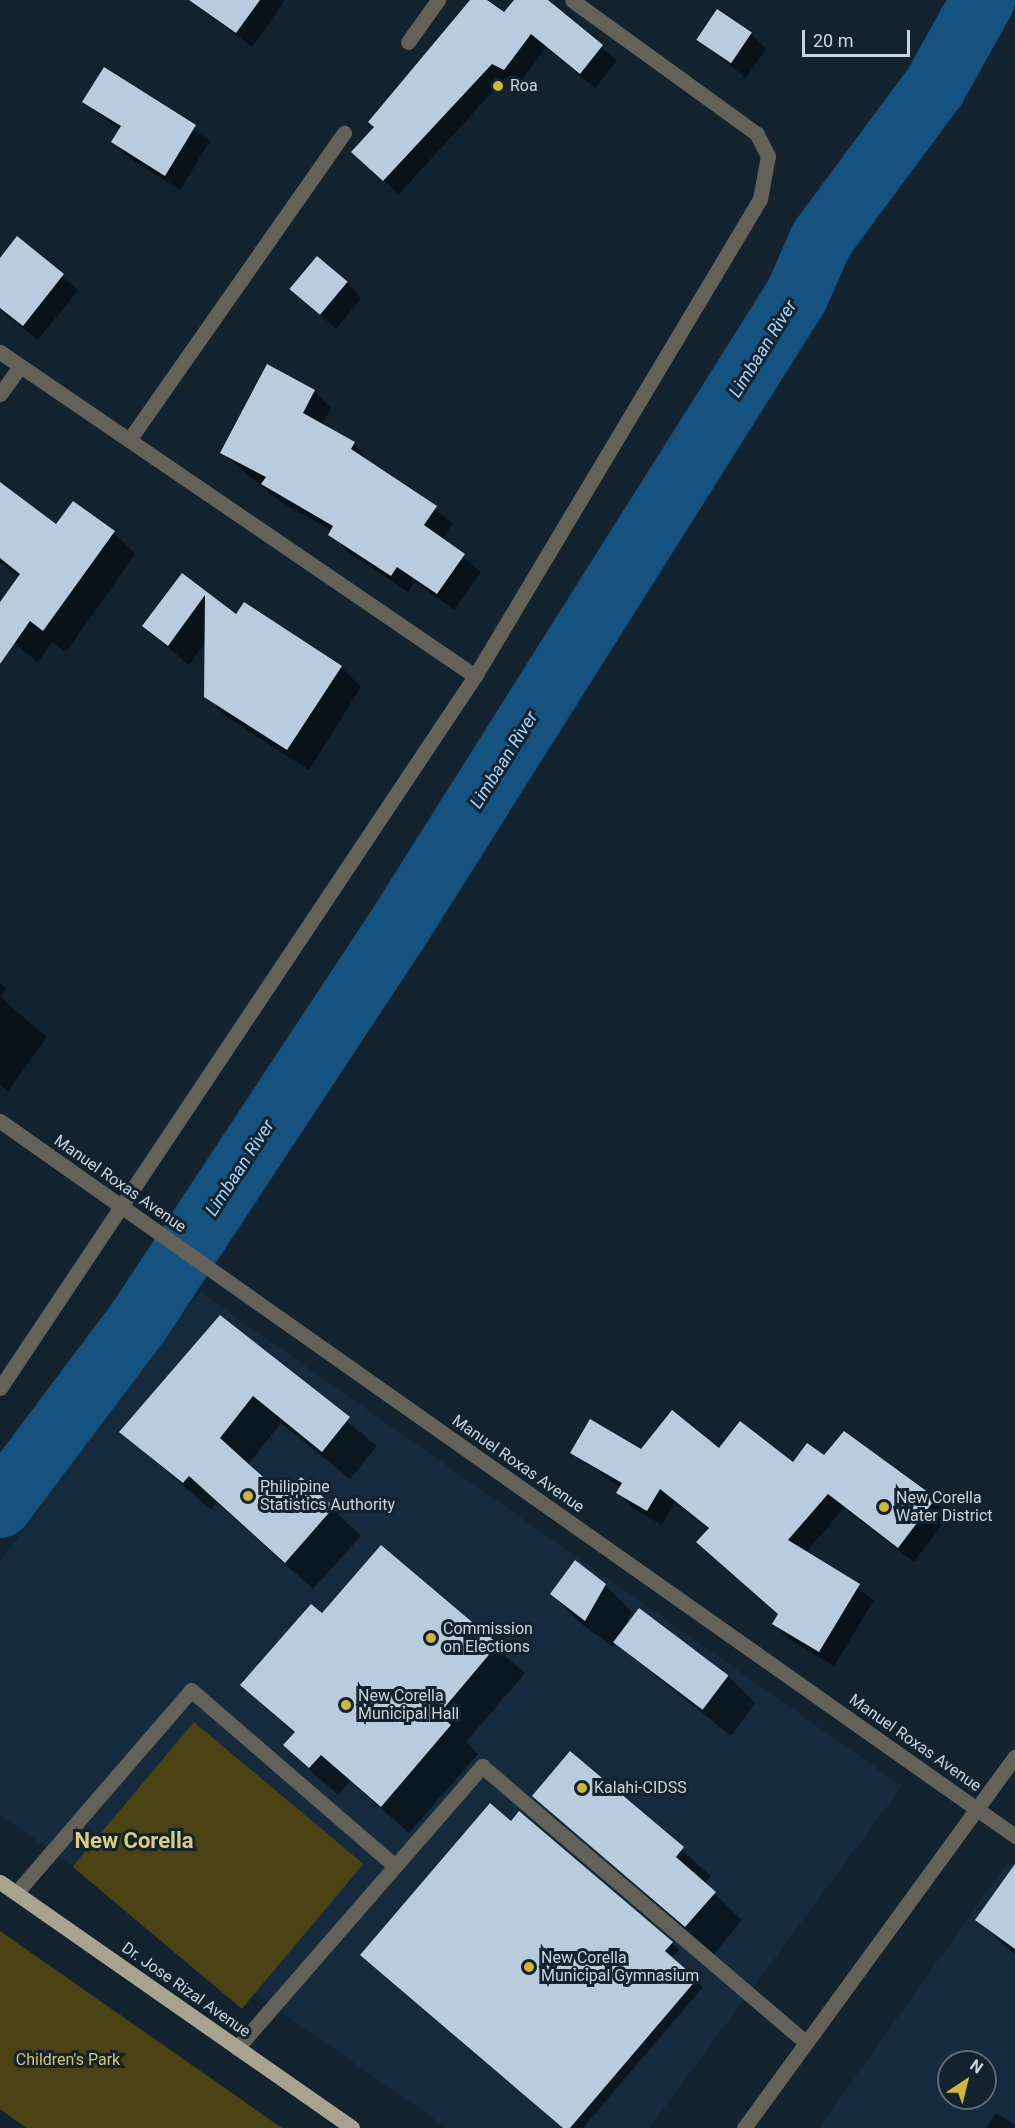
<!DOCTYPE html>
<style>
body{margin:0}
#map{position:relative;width:1015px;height:2128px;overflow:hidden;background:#12222f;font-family:Roboto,sans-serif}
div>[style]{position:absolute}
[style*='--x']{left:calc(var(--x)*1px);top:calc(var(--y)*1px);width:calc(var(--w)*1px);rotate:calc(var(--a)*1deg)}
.built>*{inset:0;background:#152b3d}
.green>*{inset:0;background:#4c4315;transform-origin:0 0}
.shadow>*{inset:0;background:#0007}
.river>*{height:64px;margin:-32px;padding:0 32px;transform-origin:32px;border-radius:32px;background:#16527f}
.building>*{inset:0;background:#b8ccde;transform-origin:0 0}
.minor>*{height:15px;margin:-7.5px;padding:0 7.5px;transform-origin:7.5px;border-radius:7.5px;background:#636158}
.major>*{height:15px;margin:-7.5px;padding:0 7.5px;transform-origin:7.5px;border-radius:7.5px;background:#a7a38f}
.dots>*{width:16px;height:16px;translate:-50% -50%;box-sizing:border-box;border:3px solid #12222f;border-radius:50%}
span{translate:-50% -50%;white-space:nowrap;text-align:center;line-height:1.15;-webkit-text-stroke:6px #12222f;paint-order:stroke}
.poi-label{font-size:16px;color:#cad4dd}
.left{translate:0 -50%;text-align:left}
.street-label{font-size:16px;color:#cad4dd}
.park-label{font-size:16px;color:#d9c45e}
.water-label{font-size:18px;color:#a6d4fd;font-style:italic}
.district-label{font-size:22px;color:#dccc7e;font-weight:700}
.north{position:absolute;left:937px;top:2050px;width:60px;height:60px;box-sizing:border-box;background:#12222f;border:2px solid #5c6975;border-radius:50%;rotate:35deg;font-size:16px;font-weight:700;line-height:24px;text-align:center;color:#cad4dd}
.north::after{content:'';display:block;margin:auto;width:21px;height:27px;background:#d0b736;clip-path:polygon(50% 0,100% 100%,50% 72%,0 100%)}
.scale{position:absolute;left:802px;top:30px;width:108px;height:27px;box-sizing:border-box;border:3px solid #cad4dd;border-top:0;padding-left:8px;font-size:18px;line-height:21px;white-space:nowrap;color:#cad4dd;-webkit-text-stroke:4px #12222f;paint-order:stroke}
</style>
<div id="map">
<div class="built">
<i style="clip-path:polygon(200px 1292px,902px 1786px,649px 2128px,447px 2128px,0 1815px,0 1562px)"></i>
<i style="clip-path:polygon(evenodd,1008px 1862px,1015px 1867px,1015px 2128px,819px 2128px,1008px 1862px,949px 2062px,985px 2062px,985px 2098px,949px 2098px,949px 2062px)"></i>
</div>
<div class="green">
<i style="left:194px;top:1722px;width:221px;height:189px;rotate:40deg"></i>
<i style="clip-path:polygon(0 1931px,282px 2128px,26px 2128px,0 2109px)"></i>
</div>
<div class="shadow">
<i style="clip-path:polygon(190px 0,285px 0,252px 47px)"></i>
<i style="clip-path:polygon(472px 0,484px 0,505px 14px,516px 0,545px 0,617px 61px,595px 88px,546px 47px,519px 84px,506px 77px,399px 194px,367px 166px,376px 127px)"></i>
<i style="clip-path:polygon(751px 34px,766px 49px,746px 78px,698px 40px)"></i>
<i style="clip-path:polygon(104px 69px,210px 141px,180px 190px,128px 157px,113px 142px,120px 130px,84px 102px)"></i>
<i style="clip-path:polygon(17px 238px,78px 290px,38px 340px,0 310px,0 260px)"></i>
<i style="clip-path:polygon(347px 283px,361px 298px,336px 329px,291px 289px)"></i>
<i style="clip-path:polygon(314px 391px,331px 408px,322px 425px,354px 443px,369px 463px,453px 523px,442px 540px,481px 572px,454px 610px,415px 582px,408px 592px,346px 551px,332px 531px,280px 501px,222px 453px)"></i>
<i style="clip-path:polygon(0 484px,56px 526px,114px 533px,135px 554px,66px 652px,52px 642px,38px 662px,0 632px,0 605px,20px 577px,0 562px)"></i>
<i style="clip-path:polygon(182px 575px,237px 616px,341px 667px,361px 687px,309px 770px,227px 717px,206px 696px,206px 642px,189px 665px,143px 626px)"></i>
<i style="clip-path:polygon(0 983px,6px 989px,0 997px,47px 1037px,8px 1091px,0 1085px)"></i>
<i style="clip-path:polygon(220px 1317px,377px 1446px,350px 1479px,281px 1423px,248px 1465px,284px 1498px,301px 1479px,361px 1536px,313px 1589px,217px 1503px,211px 1510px,122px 1432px)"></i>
<i style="clip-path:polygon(844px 1433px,950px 1514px,914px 1562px,844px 1508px,805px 1553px,874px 1600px,834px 1666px,789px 1639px,774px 1624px,779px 1615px,698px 1542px,709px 1530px,675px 1502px,662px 1525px,633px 1508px,618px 1493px,621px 1488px,572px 1452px,719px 1450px,793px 1464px,824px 1457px)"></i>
<i style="clip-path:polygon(381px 1547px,525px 1673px,466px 1742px,478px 1754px,409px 1833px,350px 1781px,338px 1795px,313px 1773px,285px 1745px,295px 1734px,242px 1685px,322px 1615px)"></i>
<i style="clip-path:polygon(605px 1585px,632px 1612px,627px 1621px,728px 1676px,755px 1703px,731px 1736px,615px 1643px,613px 1647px,579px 1622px,552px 1594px)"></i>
<i style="clip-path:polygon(571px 1753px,711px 1876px,704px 1884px,742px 1920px,714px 1954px,534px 1796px)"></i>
<i style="clip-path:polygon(511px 1823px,672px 1943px,679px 1950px,671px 1959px,703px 1987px,583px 2128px,564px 2128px)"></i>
<i style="clip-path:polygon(1015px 1878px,1015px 1955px,977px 1920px)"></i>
<i style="clip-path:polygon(996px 2113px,1015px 2125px,1015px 2128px,986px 2128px)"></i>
</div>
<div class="river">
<i style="--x:0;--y:1506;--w:231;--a:-53.1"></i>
<i style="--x:139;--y:1321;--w:468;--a:-56.6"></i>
<i style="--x:397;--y:930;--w:750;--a:-57.79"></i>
<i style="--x:797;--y:295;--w:60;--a:-66.4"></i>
<i style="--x:821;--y:240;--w:192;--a:-53.5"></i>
<i style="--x:935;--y:86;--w:98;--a:-60.8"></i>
</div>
<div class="building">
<i style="clip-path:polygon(189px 0,260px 0,236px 33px)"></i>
<i style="clip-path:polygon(470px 0,487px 0,504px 12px,514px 0,548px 0,603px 45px,580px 74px,531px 34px,504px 70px,492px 64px,383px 181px,351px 152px,374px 127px,368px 122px)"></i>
<i style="left:717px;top:9px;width:42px;height:37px;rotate:34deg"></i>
<i style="clip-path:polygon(104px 67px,196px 125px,165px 176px,111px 142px,121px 126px,82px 102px)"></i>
<i style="clip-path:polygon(17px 236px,64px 274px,23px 326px,0 308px,0 258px)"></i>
<i style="left:317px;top:256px;width:40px;height:43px;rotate:40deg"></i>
<i style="clip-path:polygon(267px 364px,315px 390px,303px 413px,355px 442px,351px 449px,437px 506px,424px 525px,465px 554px,437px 594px,397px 567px,391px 576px,328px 535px,333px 526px,261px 484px,266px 477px,220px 453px)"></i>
<i style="clip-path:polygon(0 482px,56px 524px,73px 501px,115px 531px,43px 631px,30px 621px,0 664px,0 602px,20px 574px,0 558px)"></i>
<i style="clip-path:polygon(182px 573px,236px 614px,244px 602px,342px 666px,287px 750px,204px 697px,205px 595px,168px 646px,142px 626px)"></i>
<i style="clip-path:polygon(220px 1315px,350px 1417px,322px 1452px,253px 1396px,220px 1438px,284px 1496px,301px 1477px,334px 1507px,285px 1563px,189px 1476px,183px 1483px,119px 1432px)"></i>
<i style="clip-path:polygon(672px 1410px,719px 1448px,740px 1421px,793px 1462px,807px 1443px,824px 1455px,844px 1431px,936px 1498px,898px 1548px,828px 1494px,788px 1540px,860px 1584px,819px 1652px,772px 1624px,778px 1614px,696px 1542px,709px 1528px,660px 1489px,647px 1511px,616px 1493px,622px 1483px,570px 1453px,590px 1419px,641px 1449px)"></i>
<i style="clip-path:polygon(381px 1545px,498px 1644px,439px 1714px,451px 1725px,381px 1807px,321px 1755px,309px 1768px,283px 1745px,295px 1732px,240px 1685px,311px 1604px,322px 1613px)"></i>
<i style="clip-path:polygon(575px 1560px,606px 1584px,585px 1621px,550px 1594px)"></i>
<i style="left:639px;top:1608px;width:112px;height:43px;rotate:37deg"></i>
<i style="clip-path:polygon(570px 1751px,684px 1847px,676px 1857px,716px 1892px,685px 1927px,532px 1796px)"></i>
<i style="clip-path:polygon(490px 1803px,511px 1821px,519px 1811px,673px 1942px,665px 1951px,697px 1979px,570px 2128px,563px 2128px,360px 1955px)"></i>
<i style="clip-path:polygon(1015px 1864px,1015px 1949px,975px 1920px)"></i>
</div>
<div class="minor">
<i style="--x:408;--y:42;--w:52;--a:-54.5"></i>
<i style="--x:0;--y:352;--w:575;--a:34.3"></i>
<i style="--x:0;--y:394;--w:34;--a:-54"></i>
<i style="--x:129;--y:440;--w:375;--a:-55"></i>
<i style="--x:0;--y:1121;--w:1242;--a:35.16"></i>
<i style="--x:0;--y:1388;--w:856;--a:-56.29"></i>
<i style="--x:475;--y:676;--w:556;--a:-59.14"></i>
<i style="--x:760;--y:199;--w:44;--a:-79.5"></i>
<i style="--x:768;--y:156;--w:25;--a:-117"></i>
<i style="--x:757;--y:134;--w:228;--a:-144.1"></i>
<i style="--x:16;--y:1893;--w:268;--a:-49.2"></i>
<i style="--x:191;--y:1690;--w:269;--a:40.8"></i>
<i style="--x:237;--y:2048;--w:374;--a:-49"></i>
<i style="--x:482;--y:1766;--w:426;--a:40.5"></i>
<i style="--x:744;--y:2128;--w:460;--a:-53.9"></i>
</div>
<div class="major">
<i style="--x:0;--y:1882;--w:429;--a:34.9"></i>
</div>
<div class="dots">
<i style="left:498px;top:86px;background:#d0b736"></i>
<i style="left:248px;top:1496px;background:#d0b736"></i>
<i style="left:884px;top:1507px;background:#d0b736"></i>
<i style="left:431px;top:1638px;background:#d0b736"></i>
<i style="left:346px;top:1705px;background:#d0b736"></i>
<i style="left:582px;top:1788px;background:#d0b736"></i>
<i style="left:529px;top:1967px;background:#d0b736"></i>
</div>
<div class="poi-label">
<span class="left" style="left:510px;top:86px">Roa</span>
<span class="left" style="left:260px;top:1496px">Philippine<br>Statistics Authority</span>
<span class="left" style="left:896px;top:1507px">New Corella<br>Water District</span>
<span class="left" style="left:443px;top:1638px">Commission<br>on Elections</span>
<span class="left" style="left:358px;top:1705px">New Corella<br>Municipal Hall</span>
<span class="left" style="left:594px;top:1788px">Kalahi-CIDSS</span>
<span class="left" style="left:541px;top:1967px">New Corella<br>Municipal Gymnasium</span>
</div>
<div class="street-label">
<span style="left:120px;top:1184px;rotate:35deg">Manuel Roxas Avenue</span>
<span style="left:518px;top:1464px;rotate:35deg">Manuel Roxas Avenue</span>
<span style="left:915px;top:1743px;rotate:35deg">Manuel Roxas Avenue</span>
<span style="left:186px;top:1990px;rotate:35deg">Dr. Jose Rizal Avenue</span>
</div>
<div class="park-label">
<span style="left:68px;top:2060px">Children's Park</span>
</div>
<div class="water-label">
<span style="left:763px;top:349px;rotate:-58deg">Limbaan River</span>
<span style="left:504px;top:760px;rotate:-58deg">Limbaan River</span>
<span style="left:240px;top:1168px;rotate:-57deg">Limbaan River</span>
</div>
<div class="district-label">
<span style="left:134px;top:1841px">New Corella</span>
</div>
<div class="north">N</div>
<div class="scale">20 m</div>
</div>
